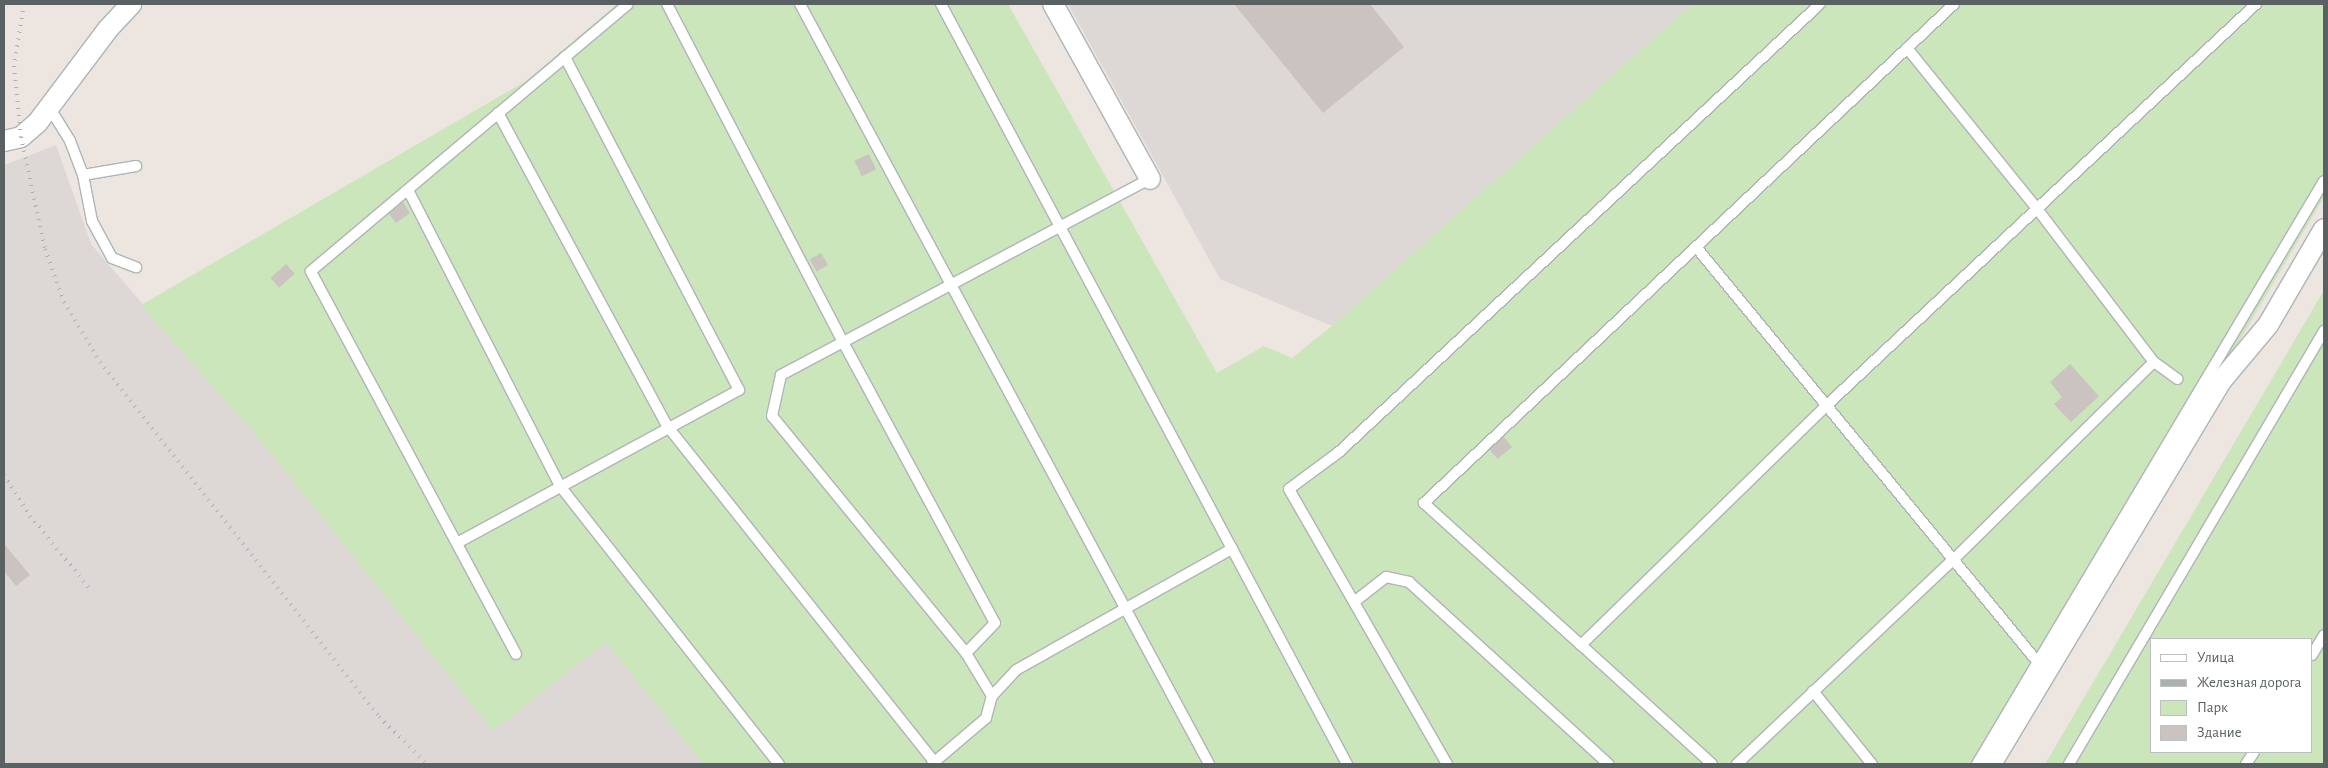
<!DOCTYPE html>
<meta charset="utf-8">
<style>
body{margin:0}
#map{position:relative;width:2328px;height:768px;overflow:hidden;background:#ede5e0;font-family:"Alegreya Sans",sans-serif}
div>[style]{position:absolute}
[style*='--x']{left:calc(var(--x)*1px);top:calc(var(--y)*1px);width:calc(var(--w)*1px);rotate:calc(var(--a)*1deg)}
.industrial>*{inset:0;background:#ddd8d5}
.green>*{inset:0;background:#cce6bb}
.building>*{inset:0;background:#cac3bf;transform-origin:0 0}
.roads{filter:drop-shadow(1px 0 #aeb5b7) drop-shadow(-1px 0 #aeb5b7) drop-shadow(0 1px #aeb5b7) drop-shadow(0 -1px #aeb5b7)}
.service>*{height:10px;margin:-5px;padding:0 5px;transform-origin:5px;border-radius:5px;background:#fff}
.minor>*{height:20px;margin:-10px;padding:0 10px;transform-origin:10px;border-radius:10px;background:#fff}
.rail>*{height:4px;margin-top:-2px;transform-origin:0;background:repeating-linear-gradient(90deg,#aeafb0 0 1px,transparent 0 7px)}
span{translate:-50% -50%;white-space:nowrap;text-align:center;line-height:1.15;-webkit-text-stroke:4px #fff;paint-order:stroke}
.frame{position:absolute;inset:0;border:5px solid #596162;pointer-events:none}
.legend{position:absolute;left:2150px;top:638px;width:162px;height:115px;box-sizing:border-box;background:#fff;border:1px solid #bdc0c0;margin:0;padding:6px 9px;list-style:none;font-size:15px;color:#596162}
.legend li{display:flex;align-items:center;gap:10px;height:25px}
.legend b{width:25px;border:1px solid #bdc0c0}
</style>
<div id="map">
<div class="industrial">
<i style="clip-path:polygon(1068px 4px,1692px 4px,1332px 326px,1220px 279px)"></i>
<i style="clip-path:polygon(56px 145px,91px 244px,270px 452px,493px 731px,606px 642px,703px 764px,4px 764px,4px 165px)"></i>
</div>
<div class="green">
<i style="clip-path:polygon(617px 4px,1008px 4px,1217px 373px,1264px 346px,1292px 358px,1332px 326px,1692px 4px,2324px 4px,2324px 197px,1991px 764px,703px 764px,606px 642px,493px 731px,270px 452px,141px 305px,526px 81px)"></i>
<i style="clip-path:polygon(evenodd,2324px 290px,2324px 764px,2045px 764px,2276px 372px,2324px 290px,2152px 639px,2312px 639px,2312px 752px,2152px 752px,2152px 639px)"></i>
</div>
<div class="building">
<i style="clip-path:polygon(1234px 4px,1370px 4px,1404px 47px,1323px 113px)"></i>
<i style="left:869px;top:154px;width:17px;height:16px;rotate:65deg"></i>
<i style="clip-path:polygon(403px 202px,410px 213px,396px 223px,389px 214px)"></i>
<i style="left:821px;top:253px;width:14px;height:13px;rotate:60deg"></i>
<i style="left:286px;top:264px;width:13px;height:21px;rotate:48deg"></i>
<i style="clip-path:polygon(2070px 364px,2099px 396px,2071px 422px,2054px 404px,2062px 397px,2050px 382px)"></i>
<i style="left:1504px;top:437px;width:13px;height:19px;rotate:51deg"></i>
<i style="clip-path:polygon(4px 544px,30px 575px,16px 586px,4px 571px)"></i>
</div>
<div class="roads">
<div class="service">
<i style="--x:667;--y:4;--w:381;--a:62.5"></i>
<i style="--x:843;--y:342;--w:319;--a:61.6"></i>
<i style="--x:995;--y:623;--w:42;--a:134"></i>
<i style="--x:800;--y:4;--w:863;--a:61.71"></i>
<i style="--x:941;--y:4;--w:862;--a:61.89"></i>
<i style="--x:1907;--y:48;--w:208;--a:51"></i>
<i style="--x:2038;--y:210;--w:191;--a:52.7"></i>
<i style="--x:2154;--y:362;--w:29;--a:36"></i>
<i style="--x:49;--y:107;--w:40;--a:58"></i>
<i style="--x:70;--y:141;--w:36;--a:69"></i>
<i style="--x:83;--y:175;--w:47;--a:78.9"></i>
<i style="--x:92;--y:221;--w:42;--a:61.6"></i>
<i style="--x:112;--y:258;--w:26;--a:21"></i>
<i style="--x:498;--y:113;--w:357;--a:61.6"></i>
<i style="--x:668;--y:427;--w:431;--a:51.5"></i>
<i style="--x:83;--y:175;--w:54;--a:-9.6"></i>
<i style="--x:408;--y:190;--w:333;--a:62.8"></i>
<i style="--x:560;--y:486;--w:354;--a:51.8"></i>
<i style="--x:1696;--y:247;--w:535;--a:50.54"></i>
<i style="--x:457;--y:543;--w:321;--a:-28.5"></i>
<i style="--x:739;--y:390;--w:376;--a:-117.6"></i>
<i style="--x:1354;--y:602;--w:41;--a:-38"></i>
<i style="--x:1386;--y:577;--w:24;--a:12"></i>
<i style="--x:1409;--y:582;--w:270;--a:42.4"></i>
<i style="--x:1581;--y:645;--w:212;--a:-137.9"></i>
<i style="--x:1424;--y:503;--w:728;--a:-43.27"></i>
<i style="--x:516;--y:654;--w:434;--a:-118.2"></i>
<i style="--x:311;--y:271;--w:414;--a:-40.1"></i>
<i style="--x:2312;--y:655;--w:23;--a:-59"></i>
<i style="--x:1813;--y:691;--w:94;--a:51.1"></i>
<i style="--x:992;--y:696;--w:35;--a:-47"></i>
<i style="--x:1016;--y:670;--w:248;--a:-29.3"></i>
<i style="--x:932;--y:764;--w:71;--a:-40.4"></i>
<i style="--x:986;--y:718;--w:23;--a:-75"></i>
<i style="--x:992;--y:696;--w:50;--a:-121.2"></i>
<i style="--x:966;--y:653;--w:306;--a:-129.3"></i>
<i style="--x:772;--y:416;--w:42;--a:-77.6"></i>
<i style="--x:781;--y:375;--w:418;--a:-28"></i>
<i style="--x:1447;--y:764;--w:317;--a:-119.9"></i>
<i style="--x:1289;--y:489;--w:62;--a:-36.5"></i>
<i style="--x:1339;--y:452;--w:657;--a:-42.97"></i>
<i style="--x:1712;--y:764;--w:177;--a:-137.7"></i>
<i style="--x:1581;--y:645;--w:345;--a:-44.3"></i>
<i style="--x:1828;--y:404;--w:586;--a:-43.06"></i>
<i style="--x:1737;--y:764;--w:297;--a:-43.4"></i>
<i style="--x:1953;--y:560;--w:282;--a:-44.6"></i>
<i style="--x:1977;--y:764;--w:678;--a:-59.24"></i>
<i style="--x:2069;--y:764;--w:503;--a:-59.51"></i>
<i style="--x:2246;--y:764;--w:14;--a:-56"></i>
</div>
<div class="minor">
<i style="--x:1053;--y:4;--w:200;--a:61"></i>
<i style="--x:4;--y:141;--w:17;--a:-13"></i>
<i style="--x:21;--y:137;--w:23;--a:-41"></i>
<i style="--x:38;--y:122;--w:116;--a:-53"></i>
<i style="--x:108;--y:29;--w:34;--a:-47"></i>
<i style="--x:1991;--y:764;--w:447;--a:-59"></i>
<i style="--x:2221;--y:381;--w:73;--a:-50"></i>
<i style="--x:2268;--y:325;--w:111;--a:-59.7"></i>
</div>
</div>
<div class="rail">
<i style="--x:24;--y:4;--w:63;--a:99.2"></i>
<i style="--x:14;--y:66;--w:71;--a:84.4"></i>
<i style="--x:21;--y:137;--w:115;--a:77.9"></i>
<i style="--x:45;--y:249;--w:56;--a:70.3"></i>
<i style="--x:64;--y:302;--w:70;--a:59"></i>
<i style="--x:100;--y:362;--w:452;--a:51.8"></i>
<i style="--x:379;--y:717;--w:67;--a:44.4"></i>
<i style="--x:4;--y:475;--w:49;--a:57.6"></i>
<i style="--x:30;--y:516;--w:94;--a:50.6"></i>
</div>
<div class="frame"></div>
<ul class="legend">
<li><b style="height:6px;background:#fff"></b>Улица</li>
<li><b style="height:6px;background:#aeafb0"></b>Железная дорога</li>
<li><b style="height:14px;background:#cce6bb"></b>Парк</li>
<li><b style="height:14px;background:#cac3bf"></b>Здание</li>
</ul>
</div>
